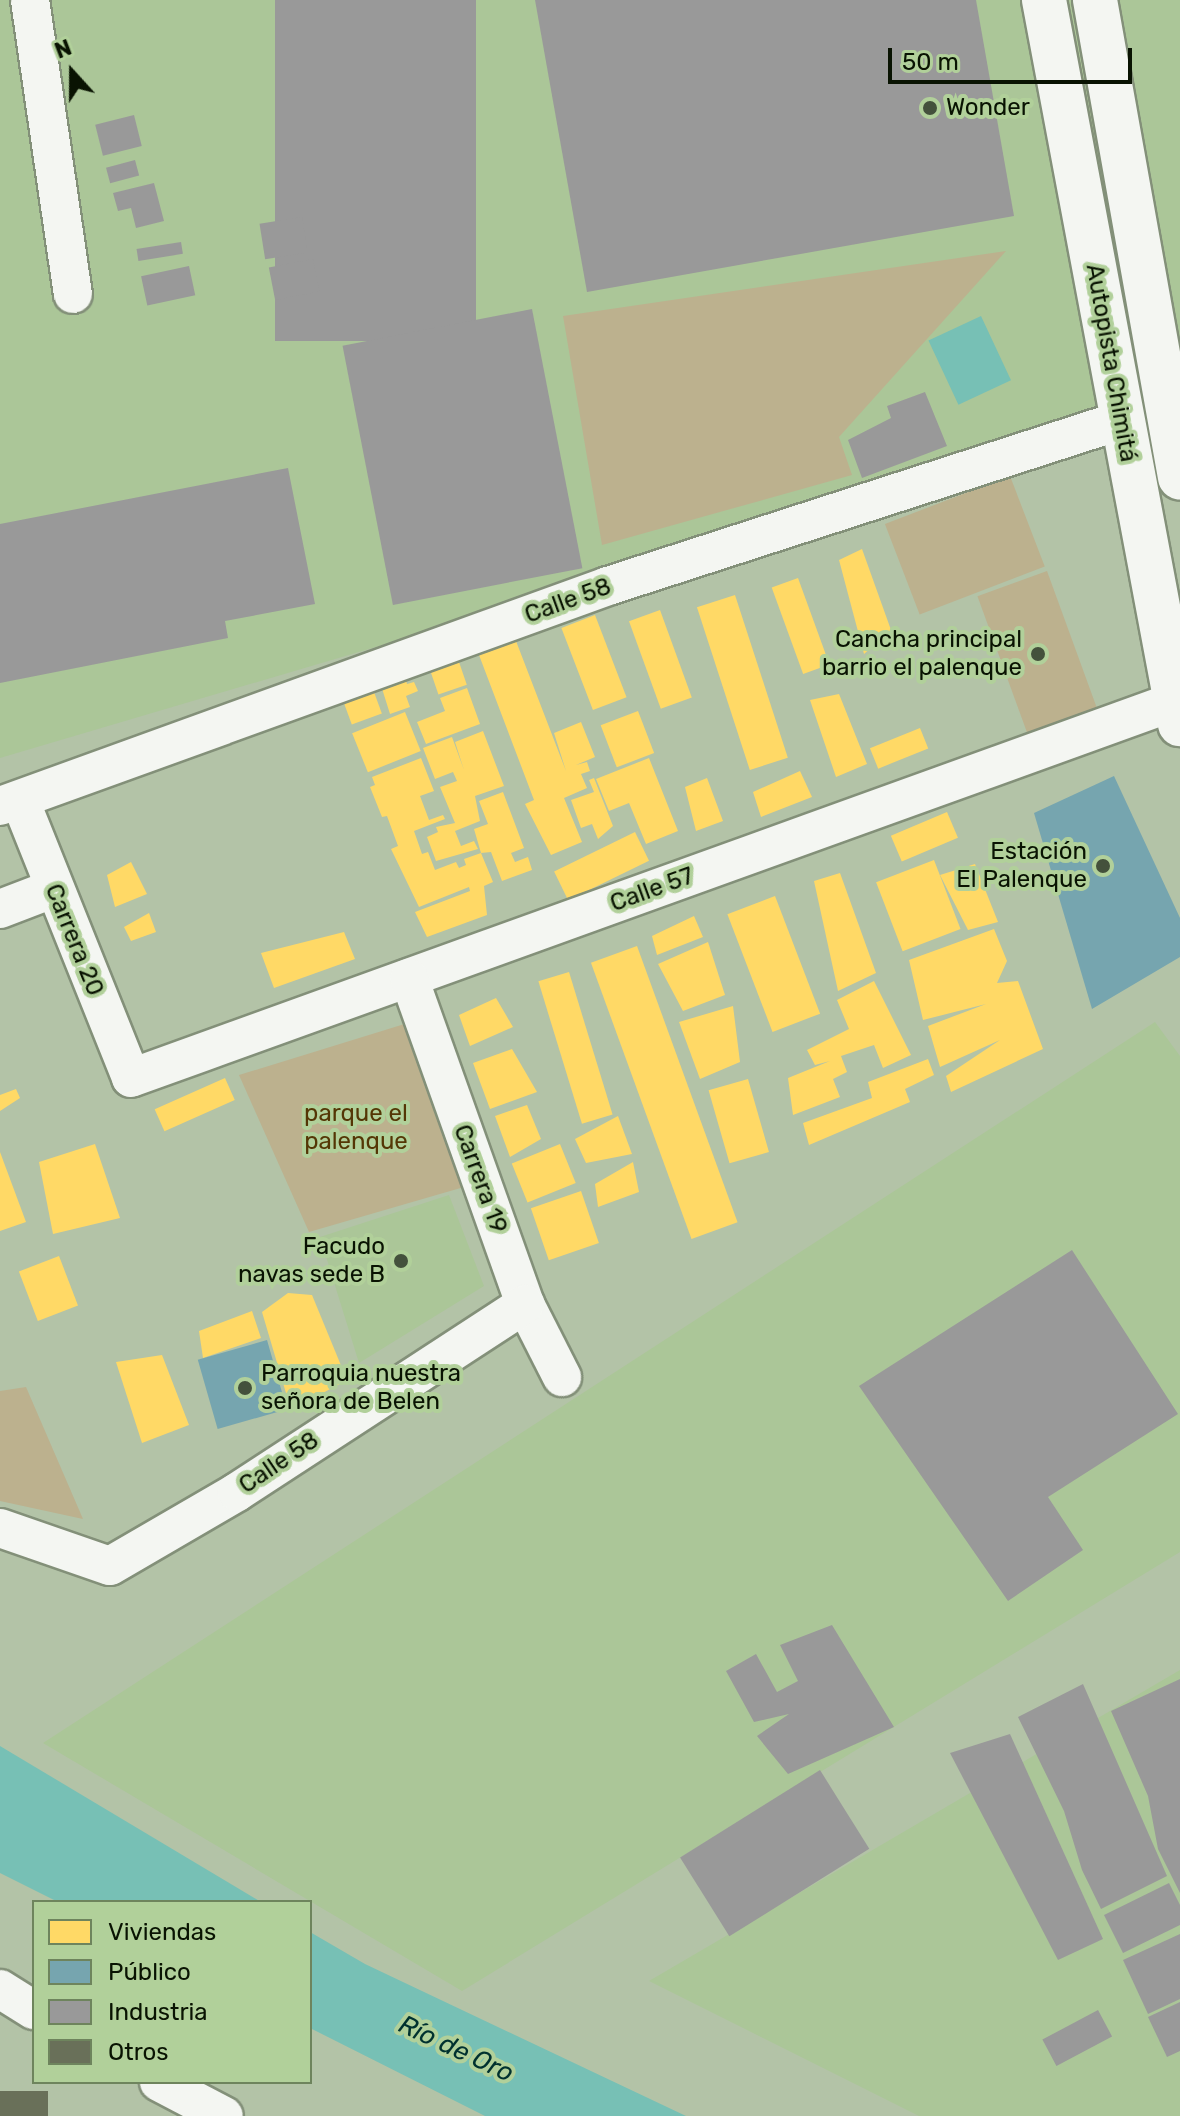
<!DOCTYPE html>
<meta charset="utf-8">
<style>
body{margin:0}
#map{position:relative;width:1180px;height:2116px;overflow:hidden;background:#b3c3a7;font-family:Rubik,sans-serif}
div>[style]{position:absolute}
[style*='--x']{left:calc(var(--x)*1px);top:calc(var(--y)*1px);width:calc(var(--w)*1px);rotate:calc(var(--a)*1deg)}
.built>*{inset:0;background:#abc698}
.green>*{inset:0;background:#bcb18e;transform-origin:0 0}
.water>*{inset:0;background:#77c0b5;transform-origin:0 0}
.homes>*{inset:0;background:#ffd966;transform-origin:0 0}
.public>*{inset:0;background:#76a5af;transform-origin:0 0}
.industry>*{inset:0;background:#999;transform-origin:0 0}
.building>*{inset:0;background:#697059;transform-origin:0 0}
.roads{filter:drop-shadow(2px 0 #839079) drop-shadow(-2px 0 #839079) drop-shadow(0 2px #839079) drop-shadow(0 -2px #839079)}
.minor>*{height:38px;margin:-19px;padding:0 19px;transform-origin:19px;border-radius:19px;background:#f4f6f2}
.trunk>*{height:44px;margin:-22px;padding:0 22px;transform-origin:22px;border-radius:22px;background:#f4f6f2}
.dots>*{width:22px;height:22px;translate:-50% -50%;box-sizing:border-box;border:4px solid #b1d09a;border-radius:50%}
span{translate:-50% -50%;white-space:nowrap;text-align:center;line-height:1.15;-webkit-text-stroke:8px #b1d09a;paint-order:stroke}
.poi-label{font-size:24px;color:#091302}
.left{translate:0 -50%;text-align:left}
.right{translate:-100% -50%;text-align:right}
.street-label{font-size:24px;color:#091302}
.park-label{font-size:24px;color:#543605}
.water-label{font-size:26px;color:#00312f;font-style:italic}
.legend{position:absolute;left:32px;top:1900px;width:280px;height:184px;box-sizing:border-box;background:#b1d09a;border:2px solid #6e845d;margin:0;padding:10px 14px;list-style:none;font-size:24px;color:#091302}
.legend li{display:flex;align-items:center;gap:16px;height:40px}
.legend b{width:40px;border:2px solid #6e845d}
.north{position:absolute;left:32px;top:32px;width:80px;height:80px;-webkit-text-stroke:6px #b1d09a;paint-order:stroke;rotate:339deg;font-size:22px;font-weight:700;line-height:32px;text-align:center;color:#091302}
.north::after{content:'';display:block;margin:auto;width:28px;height:36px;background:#091302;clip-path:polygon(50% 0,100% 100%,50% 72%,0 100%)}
.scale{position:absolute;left:888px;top:48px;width:244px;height:36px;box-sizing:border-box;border:4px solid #091302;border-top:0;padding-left:10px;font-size:24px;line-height:28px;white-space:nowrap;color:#091302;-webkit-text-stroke:6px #b1d09a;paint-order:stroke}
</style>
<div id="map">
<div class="built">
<i style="clip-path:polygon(0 0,1180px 0,1180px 409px,0 758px)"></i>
<i style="clip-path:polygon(1155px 1022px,1180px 1056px,1180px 1552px,462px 1991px,43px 1743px)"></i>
<i style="clip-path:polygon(449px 1195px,484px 1286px,359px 1363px,320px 1237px)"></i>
<i style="clip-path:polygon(1180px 1670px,1180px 2116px,919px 2116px,649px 1981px)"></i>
</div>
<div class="green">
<i style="clip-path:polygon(1006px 251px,839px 437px,852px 475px,602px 545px,563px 316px)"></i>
<i style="left:1010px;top:476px;width:97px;height:134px;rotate:69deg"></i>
<i style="left:1047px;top:571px;width:153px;height:74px;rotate:70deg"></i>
<i style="clip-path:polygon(411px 1022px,464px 1187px,309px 1232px,239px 1075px)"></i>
<i style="clip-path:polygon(26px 1387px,83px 1519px,0 1501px,0 1391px)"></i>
</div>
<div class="water">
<i style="left:981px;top:316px;width:71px;height:58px;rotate:65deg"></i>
<i style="clip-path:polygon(0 1746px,261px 1902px,58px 1902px,0 1873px)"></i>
<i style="clip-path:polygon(310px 1932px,365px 1964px,686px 2116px,485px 2116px,310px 2028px)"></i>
</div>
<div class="homes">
<i style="clip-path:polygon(862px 549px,891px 630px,864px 654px,839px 560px)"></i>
<i style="left:798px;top:578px;width:92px;height:28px;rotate:70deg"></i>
<i style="left:735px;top:595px;width:171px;height:40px;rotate:72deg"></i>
<i style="left:660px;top:610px;width:93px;height:33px;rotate:70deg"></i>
<i style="left:595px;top:615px;width:88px;height:36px;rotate:69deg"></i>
<i style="clip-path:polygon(516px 641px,566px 771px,554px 733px,581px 722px,595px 757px,576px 765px,587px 762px,590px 771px,581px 774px,587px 788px,564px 798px,582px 842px,551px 855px,525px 804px,534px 800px,479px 655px)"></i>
<i style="left:459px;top:662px;width:24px;height:30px;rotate:71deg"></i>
<i style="clip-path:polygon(403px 670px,407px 684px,414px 682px,418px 691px,406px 696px,410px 707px,390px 714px,379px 679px)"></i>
<i style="clip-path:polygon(467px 688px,480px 724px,426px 744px,417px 722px,445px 711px,440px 698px)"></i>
<i style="left:374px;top:692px;width:23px;height:32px;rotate:70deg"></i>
<i style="clip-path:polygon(839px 694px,867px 764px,836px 777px,810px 700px)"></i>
<i style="left:638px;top:711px;width:45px;height:40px;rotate:69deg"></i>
<i style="left:405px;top:712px;width:42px;height:57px;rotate:68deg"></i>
<i style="left:920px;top:728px;width:22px;height:54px;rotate:68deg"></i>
<i style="clip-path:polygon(483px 731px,504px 786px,475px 796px,480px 821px,455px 831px,461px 846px,474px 841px,478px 849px,436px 861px,427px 837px,438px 832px,436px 827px,455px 823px,440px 787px,457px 781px,453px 772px,435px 779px,423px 748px,452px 737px,464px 770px,455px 742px)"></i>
<i style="clip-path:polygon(421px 758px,434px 791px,420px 796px,429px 820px,443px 815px,445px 819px,414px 831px,422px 854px,428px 852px,435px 870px,456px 862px,459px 868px,466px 865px,464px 859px,481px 853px,493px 882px,484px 886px,487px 915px,427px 937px,415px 912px,470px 891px,469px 887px,419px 907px,391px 849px,398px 846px,387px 816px,382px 817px,370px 787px,375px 785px,372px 777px)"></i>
<i style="clip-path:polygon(649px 758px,678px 831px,646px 844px,629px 803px,609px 811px,596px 779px)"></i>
<i style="clip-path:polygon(800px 771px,812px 797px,761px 817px,753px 792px)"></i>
<i style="clip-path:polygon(594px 778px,613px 826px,598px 839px,592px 824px,581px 828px,571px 800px,594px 792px,589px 780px)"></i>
<i style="clip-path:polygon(707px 778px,723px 821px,696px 831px,685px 787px)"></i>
<i style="clip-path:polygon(503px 792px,524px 848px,511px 853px,515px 862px,528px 857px,532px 870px,502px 881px,491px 852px,481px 853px,474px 829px,488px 824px,479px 801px)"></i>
<i style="left:947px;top:812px;width:28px;height:61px;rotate:67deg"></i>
<i style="left:635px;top:832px;width:32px;height:90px;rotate:64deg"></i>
<i style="left:934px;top:860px;width:74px;height:62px;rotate:69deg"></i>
<i style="clip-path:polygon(131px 862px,147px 894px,115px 907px,107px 875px)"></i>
<i style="clip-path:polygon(975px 864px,998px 922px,968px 930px,940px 875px)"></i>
<i style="clip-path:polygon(840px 873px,876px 973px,838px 991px,814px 881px)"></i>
<i style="left:775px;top:896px;width:126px;height:51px;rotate:69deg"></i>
<i style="clip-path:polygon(149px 913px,156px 932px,131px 941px,124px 927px)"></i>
<i style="clip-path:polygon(694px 916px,703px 937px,657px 955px,652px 936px)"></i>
<i style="clip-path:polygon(994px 929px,1007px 961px,997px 983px,1018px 981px,1043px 1049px,951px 1092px,946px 1076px,1000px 1040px,940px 1067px,928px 1026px,986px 1004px,923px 1020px,909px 960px)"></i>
<i style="clip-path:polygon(344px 932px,355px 959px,274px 988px,261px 953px)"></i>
<i style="clip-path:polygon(708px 942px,725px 995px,683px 1011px,658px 964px)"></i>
<i style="left:637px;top:946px;width:294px;height:49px;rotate:70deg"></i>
<i style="left:569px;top:972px;width:149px;height:32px;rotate:73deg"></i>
<i style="clip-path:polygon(874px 981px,911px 1055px,883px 1068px,874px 1045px,841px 1056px,847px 1072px,833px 1079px,840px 1097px,793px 1115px,788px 1078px,830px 1061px,815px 1065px,807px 1050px,849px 1029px,837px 1000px)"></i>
<i style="clip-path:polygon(496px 998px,513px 1027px,470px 1046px,459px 1015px)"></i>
<i style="clip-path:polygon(733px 1006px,740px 1062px,700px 1079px,679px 1022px)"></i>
<i style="clip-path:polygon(512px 1049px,537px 1092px,490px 1109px,473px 1063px)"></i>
<i style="clip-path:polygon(928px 1059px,934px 1075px,905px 1089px,910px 1102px,809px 1145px,803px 1123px,872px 1098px,868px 1082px)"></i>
<i style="left:225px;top:1078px;width:24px;height:77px;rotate:66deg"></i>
<i style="left:748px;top:1079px;width:76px;height:41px;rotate:74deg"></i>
<i style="clip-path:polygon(16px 1089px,20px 1098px,0 1111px,0 1095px)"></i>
<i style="clip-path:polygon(527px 1105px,541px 1139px,510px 1157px,495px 1116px)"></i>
<i style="clip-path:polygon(618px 1116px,632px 1154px,586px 1163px,575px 1139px)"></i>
<i style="clip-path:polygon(95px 1144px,120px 1218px,53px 1234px,39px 1162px)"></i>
<i style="left:560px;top:1144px;width:42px;height:52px;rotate:68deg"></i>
<i style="clip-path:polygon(0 1152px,26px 1222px,0 1231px)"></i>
<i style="clip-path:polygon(633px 1162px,639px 1192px,598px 1207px,595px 1184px)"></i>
<i style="left:581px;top:1191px;width:55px;height:53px;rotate:71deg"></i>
<i style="left:59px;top:1256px;width:53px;height:43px;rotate:69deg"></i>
<i style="clip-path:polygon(288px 1293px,312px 1295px,347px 1380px,291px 1410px,262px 1312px)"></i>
<i style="clip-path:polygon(252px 1311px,261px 1338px,203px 1358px,199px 1331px)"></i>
<i style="clip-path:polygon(162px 1355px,189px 1425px,142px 1443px,116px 1362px)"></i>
</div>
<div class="public">
<i style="clip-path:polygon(1114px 776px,1180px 918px,1180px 957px,1092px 1009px,1034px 813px)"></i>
<i style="left:267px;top:1340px;width:72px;height:72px;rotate:74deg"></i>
</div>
<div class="industry">
<i style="left:275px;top:0;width:201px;height:341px"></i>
<i style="clip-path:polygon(535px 0,976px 0,1014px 216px,587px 292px)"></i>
<i style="left:134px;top:115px;width:32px;height:40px;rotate:76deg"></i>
<i style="left:135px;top:160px;width:16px;height:30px;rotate:75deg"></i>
<i style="clip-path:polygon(154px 183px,164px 221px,136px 228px,131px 208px,118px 211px,113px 193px)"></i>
<i style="left:302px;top:217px;width:36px;height:43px;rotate:81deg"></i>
<i style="left:181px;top:242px;width:12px;height:45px;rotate:81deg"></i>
<i style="left:313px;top:259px;width:33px;height:45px;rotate:79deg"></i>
<i style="left:189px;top:266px;width:30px;height:49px;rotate:78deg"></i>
<i style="left:532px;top:309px;width:264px;height:193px;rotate:79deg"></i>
<i style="clip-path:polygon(925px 392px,947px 446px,862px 478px,848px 440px,891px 418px,887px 406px)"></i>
<i style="clip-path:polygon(288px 468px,315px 604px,225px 621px,228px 638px,0 683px,0 524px)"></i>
<i style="clip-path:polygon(1072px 1250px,1178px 1414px,1048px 1497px,1083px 1550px,1008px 1601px,859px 1386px)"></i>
<i style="clip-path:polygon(832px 1625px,894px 1727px,788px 1774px,757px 1736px,789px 1714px,754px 1722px,726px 1671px,756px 1654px,777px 1692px,798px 1681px,780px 1645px)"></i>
<i style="clip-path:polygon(1180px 1679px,1180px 1893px,1158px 1849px,1148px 1796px,1111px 1711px)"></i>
<i style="clip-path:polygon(1083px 1684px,1167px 1876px,1101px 1909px,1082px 1870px,1064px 1811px,1018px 1717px)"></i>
<i style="clip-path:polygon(1010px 1734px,1103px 1939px,1058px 1960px,950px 1753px)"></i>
<i style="left:820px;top:1770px;width:93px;height:165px;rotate:58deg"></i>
<i style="clip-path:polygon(1169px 1883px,1180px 1905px,1180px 1925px,1123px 1953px,1104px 1915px)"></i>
<i style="clip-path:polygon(1180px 1934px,1180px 1999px,1148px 2014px,1123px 1960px)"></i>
<i style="clip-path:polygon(1180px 2002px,1180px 2051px,1167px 2057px,1148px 2017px)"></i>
<i style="left:1098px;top:2010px;width:30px;height:63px;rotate:62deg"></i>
</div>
<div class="building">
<i style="left:0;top:2091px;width:48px;height:25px"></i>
</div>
<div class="roads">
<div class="minor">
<i style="--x:30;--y:0;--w:297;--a:81.7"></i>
<i style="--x:20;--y:800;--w:299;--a:68.2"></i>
<i style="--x:131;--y:1078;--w:1108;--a:-19.84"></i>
<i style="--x:0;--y:806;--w:647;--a:-19.89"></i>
<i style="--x:608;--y:586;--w:540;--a:-17.9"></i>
<i style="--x:0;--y:909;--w:56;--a:-21"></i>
<i style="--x:409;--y:978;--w:346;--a:70.4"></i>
<i style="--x:525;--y:1304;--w:82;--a:63.1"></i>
<i style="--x:0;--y:1528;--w:116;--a:19.1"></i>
<i style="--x:110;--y:1566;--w:147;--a:-30.2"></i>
<i style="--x:237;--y:1492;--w:344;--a:-33.1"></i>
<i style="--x:0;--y:1989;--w:40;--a:32"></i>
<i style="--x:159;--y:2082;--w:73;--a:27.6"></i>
</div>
<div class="trunk">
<i style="--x:1044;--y:0;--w:737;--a:79.36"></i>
<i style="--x:1095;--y:0;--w:485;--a:79.9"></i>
</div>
</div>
<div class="dots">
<i style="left:930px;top:108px;background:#44513c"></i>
<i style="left:1038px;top:654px;background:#44513c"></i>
<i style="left:1103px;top:866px;background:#44513c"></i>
<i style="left:401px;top:1261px;background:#44513c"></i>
<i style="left:245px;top:1388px;background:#44513c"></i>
</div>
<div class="poi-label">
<span class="left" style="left:946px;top:108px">Wonder</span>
<span class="right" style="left:1022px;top:654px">Cancha principal<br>barrio el palenque</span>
<span class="right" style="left:1087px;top:866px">Estación<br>El Palenque</span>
<span class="right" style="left:385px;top:1261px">Facudo<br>navas sede B</span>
<span class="left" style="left:261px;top:1388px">Parroquia nuestra<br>señora de Belen</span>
</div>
<div class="street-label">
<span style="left:1111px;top:363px;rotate:80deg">Autopista Chimitá</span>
<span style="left:568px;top:601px;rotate:-20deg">Calle 58</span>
<span style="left:652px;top:890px;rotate:-20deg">Calle 57</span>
<span style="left:74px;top:940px;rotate:68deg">Carrera 20</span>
<span style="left:480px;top:1179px;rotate:70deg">Carrera 19</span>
<span style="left:279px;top:1463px;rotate:-34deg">Calle 58</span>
</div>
<div class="park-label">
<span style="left:356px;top:1128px">parque el<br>palenque</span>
</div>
<div class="water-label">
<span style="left:456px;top:2049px;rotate:25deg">Río de Oro</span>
</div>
<ul class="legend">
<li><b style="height:22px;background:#ffd966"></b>Viviendas</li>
<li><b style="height:22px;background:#76a5af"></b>Público</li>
<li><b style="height:22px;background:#999"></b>Industria</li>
<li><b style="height:22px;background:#697059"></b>Otros</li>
</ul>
<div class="north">N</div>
<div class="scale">50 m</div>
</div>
